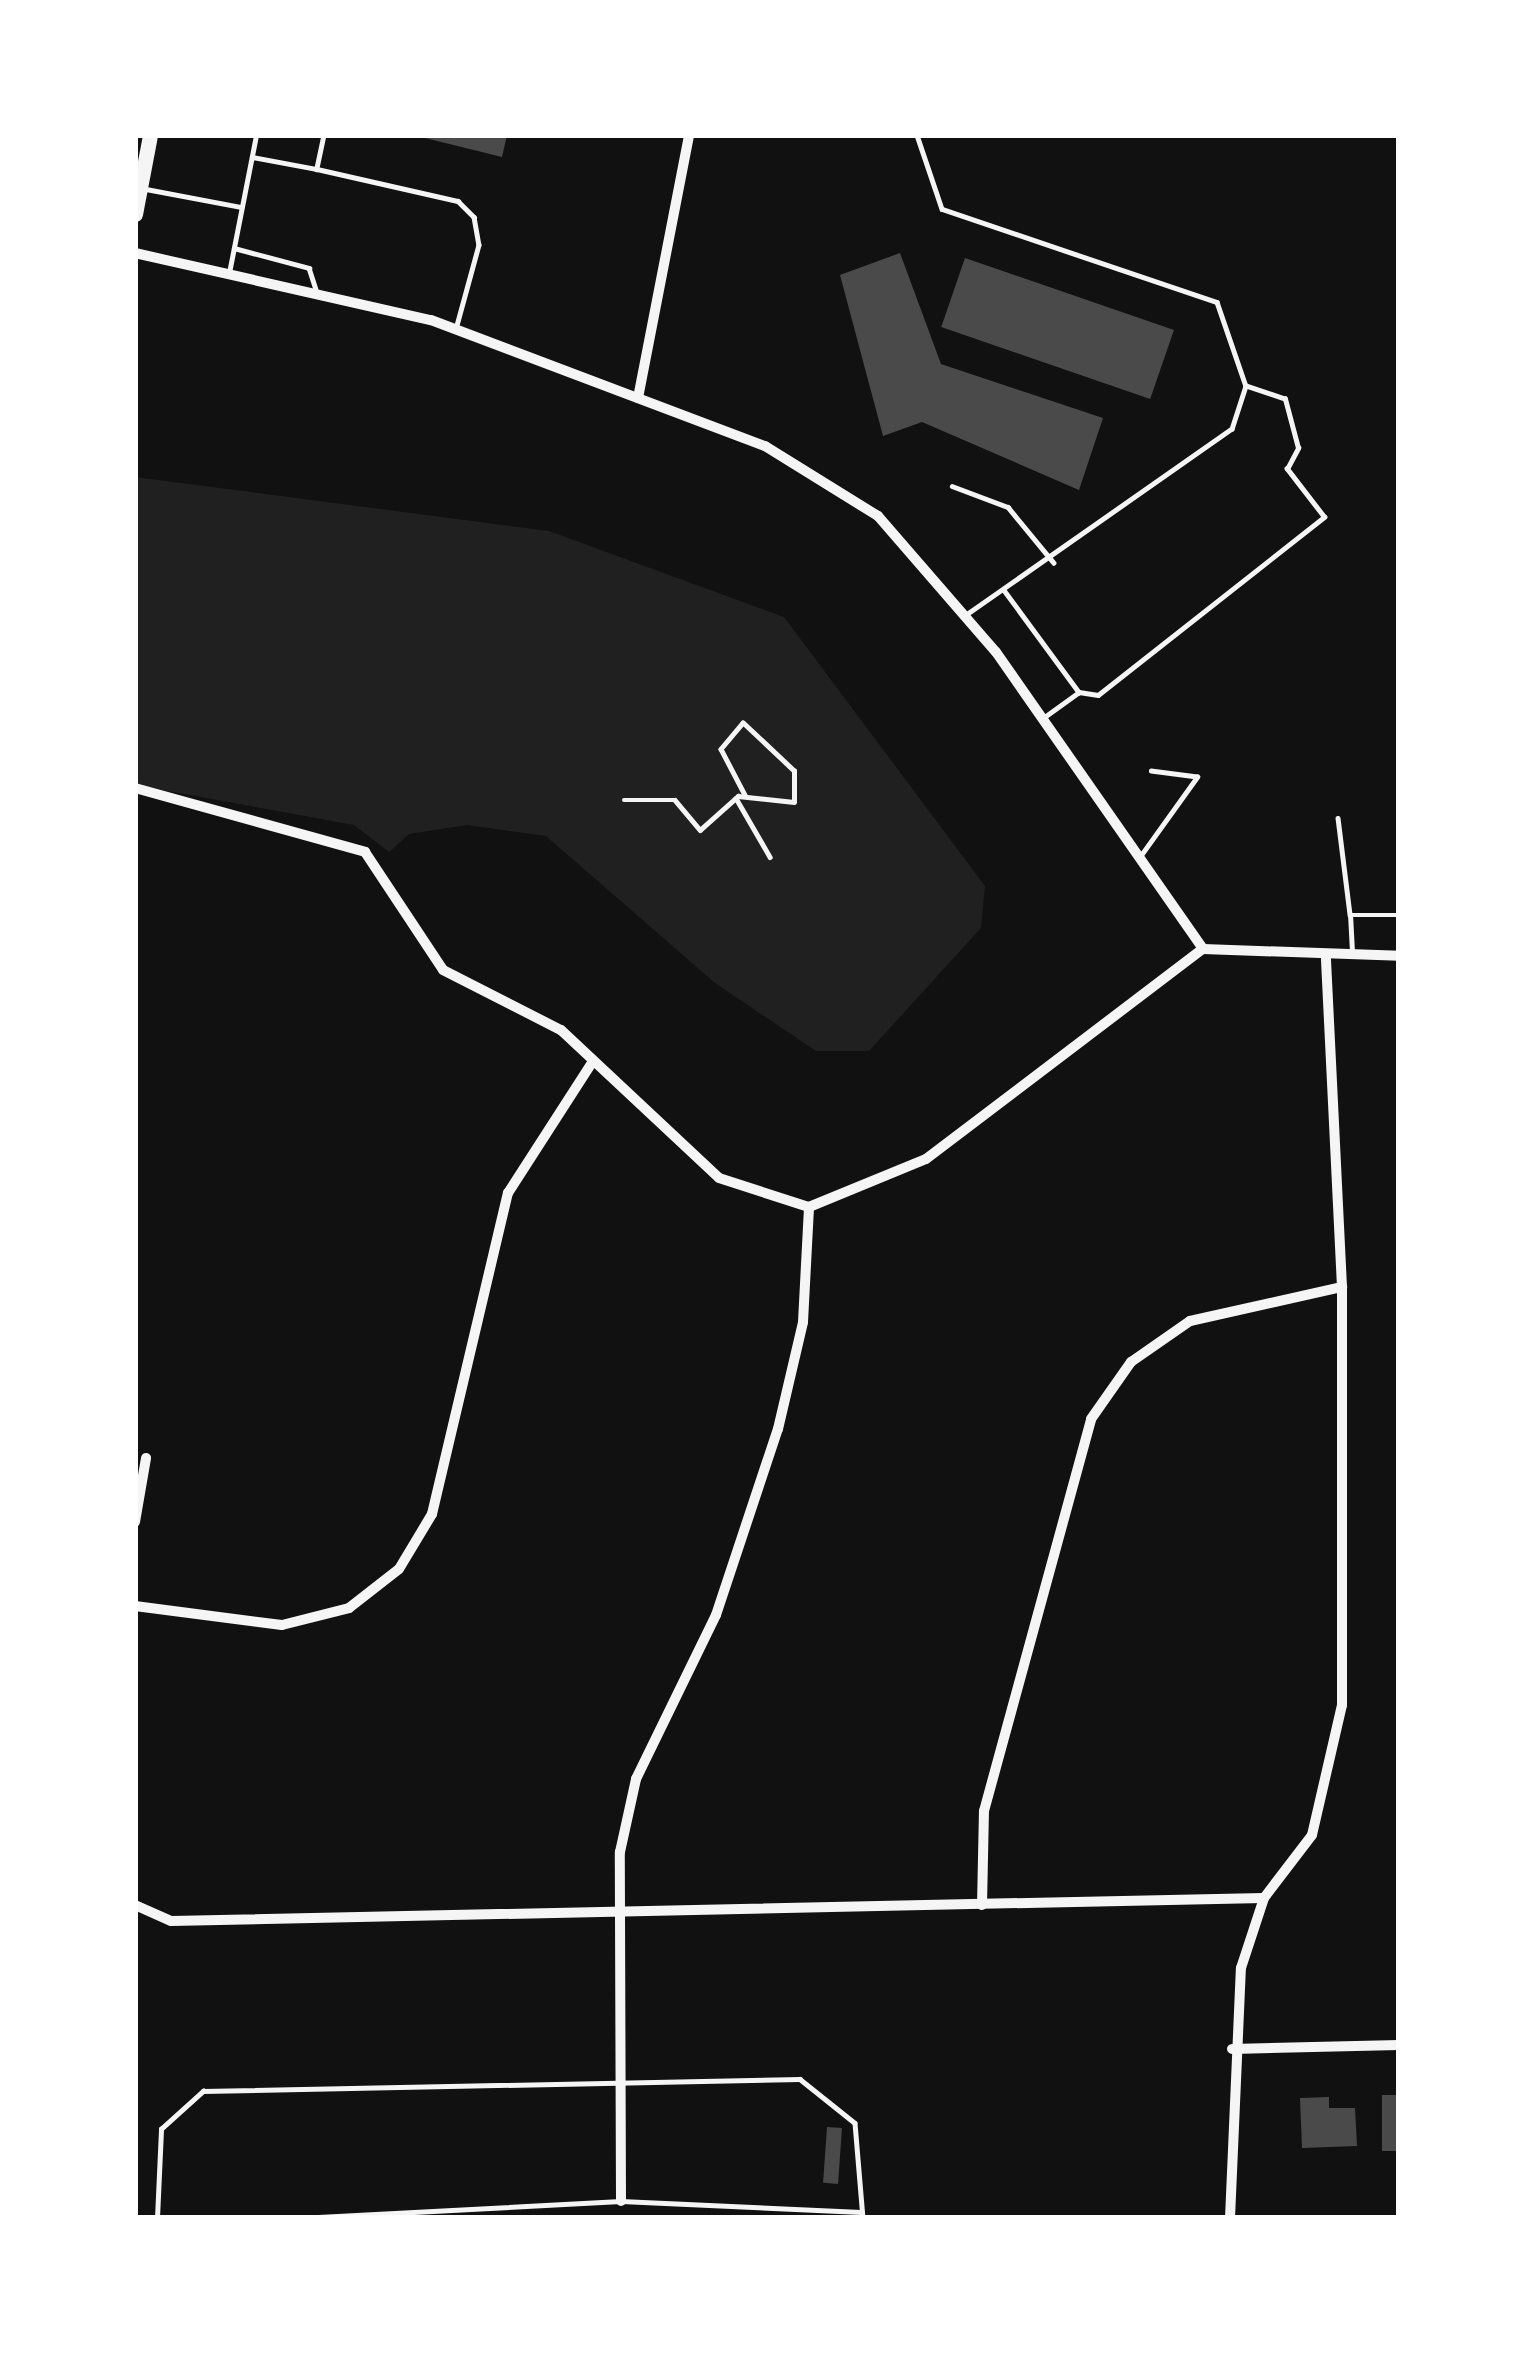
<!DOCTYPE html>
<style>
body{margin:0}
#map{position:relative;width:1534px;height:2353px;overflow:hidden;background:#111;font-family:Signika,sans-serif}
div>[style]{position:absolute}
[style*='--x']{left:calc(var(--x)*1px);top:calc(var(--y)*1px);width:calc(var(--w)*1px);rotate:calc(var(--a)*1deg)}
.green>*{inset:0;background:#202020}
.building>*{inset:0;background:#4a4a4a;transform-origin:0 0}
.path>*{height:4.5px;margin:-2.25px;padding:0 2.25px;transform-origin:2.25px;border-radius:2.25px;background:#f5f5f5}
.service>*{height:4.5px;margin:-2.25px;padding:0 2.25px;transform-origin:2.25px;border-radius:2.25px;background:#f5f5f5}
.minor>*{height:10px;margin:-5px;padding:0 5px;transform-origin:5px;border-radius:5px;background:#f5f5f5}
.primary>*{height:15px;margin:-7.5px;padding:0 7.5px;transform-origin:7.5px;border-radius:7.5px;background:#f5f5f5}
span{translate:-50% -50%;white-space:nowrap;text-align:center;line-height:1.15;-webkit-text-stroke:9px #fff;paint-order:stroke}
.frame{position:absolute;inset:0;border:138px solid #fff;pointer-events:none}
</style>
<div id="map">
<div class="green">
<i style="clip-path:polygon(135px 477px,549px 531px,784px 617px,985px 886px,981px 928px,869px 1051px,816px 1051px,715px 983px,546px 836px,467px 825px,409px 834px,389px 852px,354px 825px,135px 785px)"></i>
</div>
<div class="building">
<i style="clip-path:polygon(413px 135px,507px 135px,502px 157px)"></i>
<i style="clip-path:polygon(900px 253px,941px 364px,1103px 418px,1079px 490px,922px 422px,883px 436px,840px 275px)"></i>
<i style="left:965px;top:258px;width:221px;height:73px;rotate:19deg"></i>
<i style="left:1399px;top:2095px;width:56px;height:17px;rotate:90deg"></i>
<i style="clip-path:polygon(1329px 2097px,1329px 2108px,1355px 2108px,1357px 2146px,1302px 2148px,1300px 2098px)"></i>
<i style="left:827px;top:2127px;width:15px;height:56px;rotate:4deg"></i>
</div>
<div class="path">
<i style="--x:736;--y:798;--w:68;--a:60"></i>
<i style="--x:624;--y:800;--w:51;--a:0"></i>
<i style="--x:675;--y:800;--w:39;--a:50"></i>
<i style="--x:700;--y:830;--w:51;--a:-41.8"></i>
<i style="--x:738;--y:796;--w:56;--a:6.1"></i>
<i style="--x:794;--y:802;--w:31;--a:-90"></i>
<i style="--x:794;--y:771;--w:70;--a:-136.7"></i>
<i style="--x:743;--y:723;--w:34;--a:130"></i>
<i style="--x:721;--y:749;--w:52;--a:62.4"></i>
</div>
<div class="service">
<i style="--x:324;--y:135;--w:35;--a:102"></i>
<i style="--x:317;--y:169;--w:145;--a:12.8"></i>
<i style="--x:458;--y:201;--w:23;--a:45"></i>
<i style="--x:474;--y:217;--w:28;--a:80"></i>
<i style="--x:479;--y:245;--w:87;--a:105.3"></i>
<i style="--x:917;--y:135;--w:78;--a:71.3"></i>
<i style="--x:942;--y:209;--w:290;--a:18.7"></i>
<i style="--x:1217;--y:302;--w:89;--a:71"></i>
<i style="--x:1246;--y:386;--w:45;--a:108"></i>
<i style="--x:1232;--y:429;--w:326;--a:145"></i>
<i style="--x:252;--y:157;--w:66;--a:10.5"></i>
<i style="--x:146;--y:189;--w:97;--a:10.7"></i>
<i style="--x:234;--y:248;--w:78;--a:14.9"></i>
<i style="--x:309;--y:268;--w:26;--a:72"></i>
<i style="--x:229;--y:273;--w:141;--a:-78.9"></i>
<i style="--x:952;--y:486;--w:60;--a:20.6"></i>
<i style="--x:1008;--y:507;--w:72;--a:50.6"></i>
<i style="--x:1004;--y:590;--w:127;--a:53.7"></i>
<i style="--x:1043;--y:718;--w:44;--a:-35.8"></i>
<i style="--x:1079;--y:692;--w:19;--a:9"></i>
<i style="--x:1098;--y:695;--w:288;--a:-38.2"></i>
<i style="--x:1324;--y:517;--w:61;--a:-127.6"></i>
<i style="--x:1287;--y:469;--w:24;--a:-62"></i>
<i style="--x:1298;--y:448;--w:51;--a:-104.9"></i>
<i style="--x:1285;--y:399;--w:41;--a:-161.6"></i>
<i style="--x:1338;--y:818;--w:98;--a:82.9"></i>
<i style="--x:1139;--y:858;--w:100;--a:-54.4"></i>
<i style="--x:1197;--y:777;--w:46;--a:-172.6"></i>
<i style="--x:1352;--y:952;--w:37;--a:-93"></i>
<i style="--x:1350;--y:915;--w:49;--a:0"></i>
<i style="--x:157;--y:2218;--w:89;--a:-87.4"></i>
<i style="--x:161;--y:2129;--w:57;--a:-42.1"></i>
<i style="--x:203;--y:2091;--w:597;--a:-1.15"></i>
<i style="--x:800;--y:2079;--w:70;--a:38.7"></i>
<i style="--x:855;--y:2123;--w:95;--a:85.2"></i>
<i style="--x:299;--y:2218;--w:322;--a:-3"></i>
<i style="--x:621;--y:2201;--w:240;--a:2.6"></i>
</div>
<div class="minor">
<i style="--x:135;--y:253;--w:303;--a:12.8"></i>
<i style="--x:431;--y:320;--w:357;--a:20.7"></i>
<i style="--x:765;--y:446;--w:133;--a:31.8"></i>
<i style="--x:878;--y:516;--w:180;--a:49.1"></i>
<i style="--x:996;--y:652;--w:362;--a:55.1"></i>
<i style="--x:1203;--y:949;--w:196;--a:2"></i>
<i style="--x:638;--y:398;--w:268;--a:-79"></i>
<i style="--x:135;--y:788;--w:239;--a:15.5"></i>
<i style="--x:365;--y:852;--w:141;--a:56.5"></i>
<i style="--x:443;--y:970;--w:132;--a:27"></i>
<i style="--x:561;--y:1030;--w:216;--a:43.1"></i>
<i style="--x:719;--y:1178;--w:95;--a:17.9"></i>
<i style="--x:809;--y:1207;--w:126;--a:-22.3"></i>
<i style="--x:926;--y:1159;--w:348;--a:-37.2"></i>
<i style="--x:135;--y:1522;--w:65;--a:-80.2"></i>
<i style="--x:135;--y:1606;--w:148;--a:7.4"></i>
<i style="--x:282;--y:1625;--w:69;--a:-14.2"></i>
<i style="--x:349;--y:1608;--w:63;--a:-38"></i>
<i style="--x:399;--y:1569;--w:64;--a:-59"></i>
<i style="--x:432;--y:1514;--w:330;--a:-76.7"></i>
<i style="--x:508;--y:1193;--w:153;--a:-57.2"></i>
<i style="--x:135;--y:1905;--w:39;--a:24"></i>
<i style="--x:171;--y:1921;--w:1093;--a:-1.21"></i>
<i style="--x:982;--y:1905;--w:94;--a:-88.8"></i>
<i style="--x:984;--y:1811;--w:406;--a:-74.7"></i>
<i style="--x:1091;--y:1419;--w:70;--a:-54.9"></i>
<i style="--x:1131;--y:1362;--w:72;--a:-34.8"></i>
<i style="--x:1190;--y:1321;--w:156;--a:-12.6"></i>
<i style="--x:1232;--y:2049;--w:167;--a:-1.4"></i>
<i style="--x:621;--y:2201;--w:349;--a:-90.2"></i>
<i style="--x:620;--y:1852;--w:75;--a:-77.6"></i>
<i style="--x:636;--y:1779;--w:182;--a:-64"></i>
<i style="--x:716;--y:1615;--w:196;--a:-71.6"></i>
<i style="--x:778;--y:1429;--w:110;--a:-76.8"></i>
<i style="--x:803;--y:1322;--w:115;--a:-87"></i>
<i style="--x:1230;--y:2218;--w:250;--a:-87.5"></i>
<i style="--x:1241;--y:1968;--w:74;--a:-71.8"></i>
<i style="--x:1264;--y:1898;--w:79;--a:-52.7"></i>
<i style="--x:1312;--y:1835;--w:133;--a:-77"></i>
<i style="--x:1342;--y:1705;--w:418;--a:-90"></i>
<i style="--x:1342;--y:1287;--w:329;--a:-92.8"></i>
</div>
<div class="primary">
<i style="--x:135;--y:214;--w:80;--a:-79.2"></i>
</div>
<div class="frame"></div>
</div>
